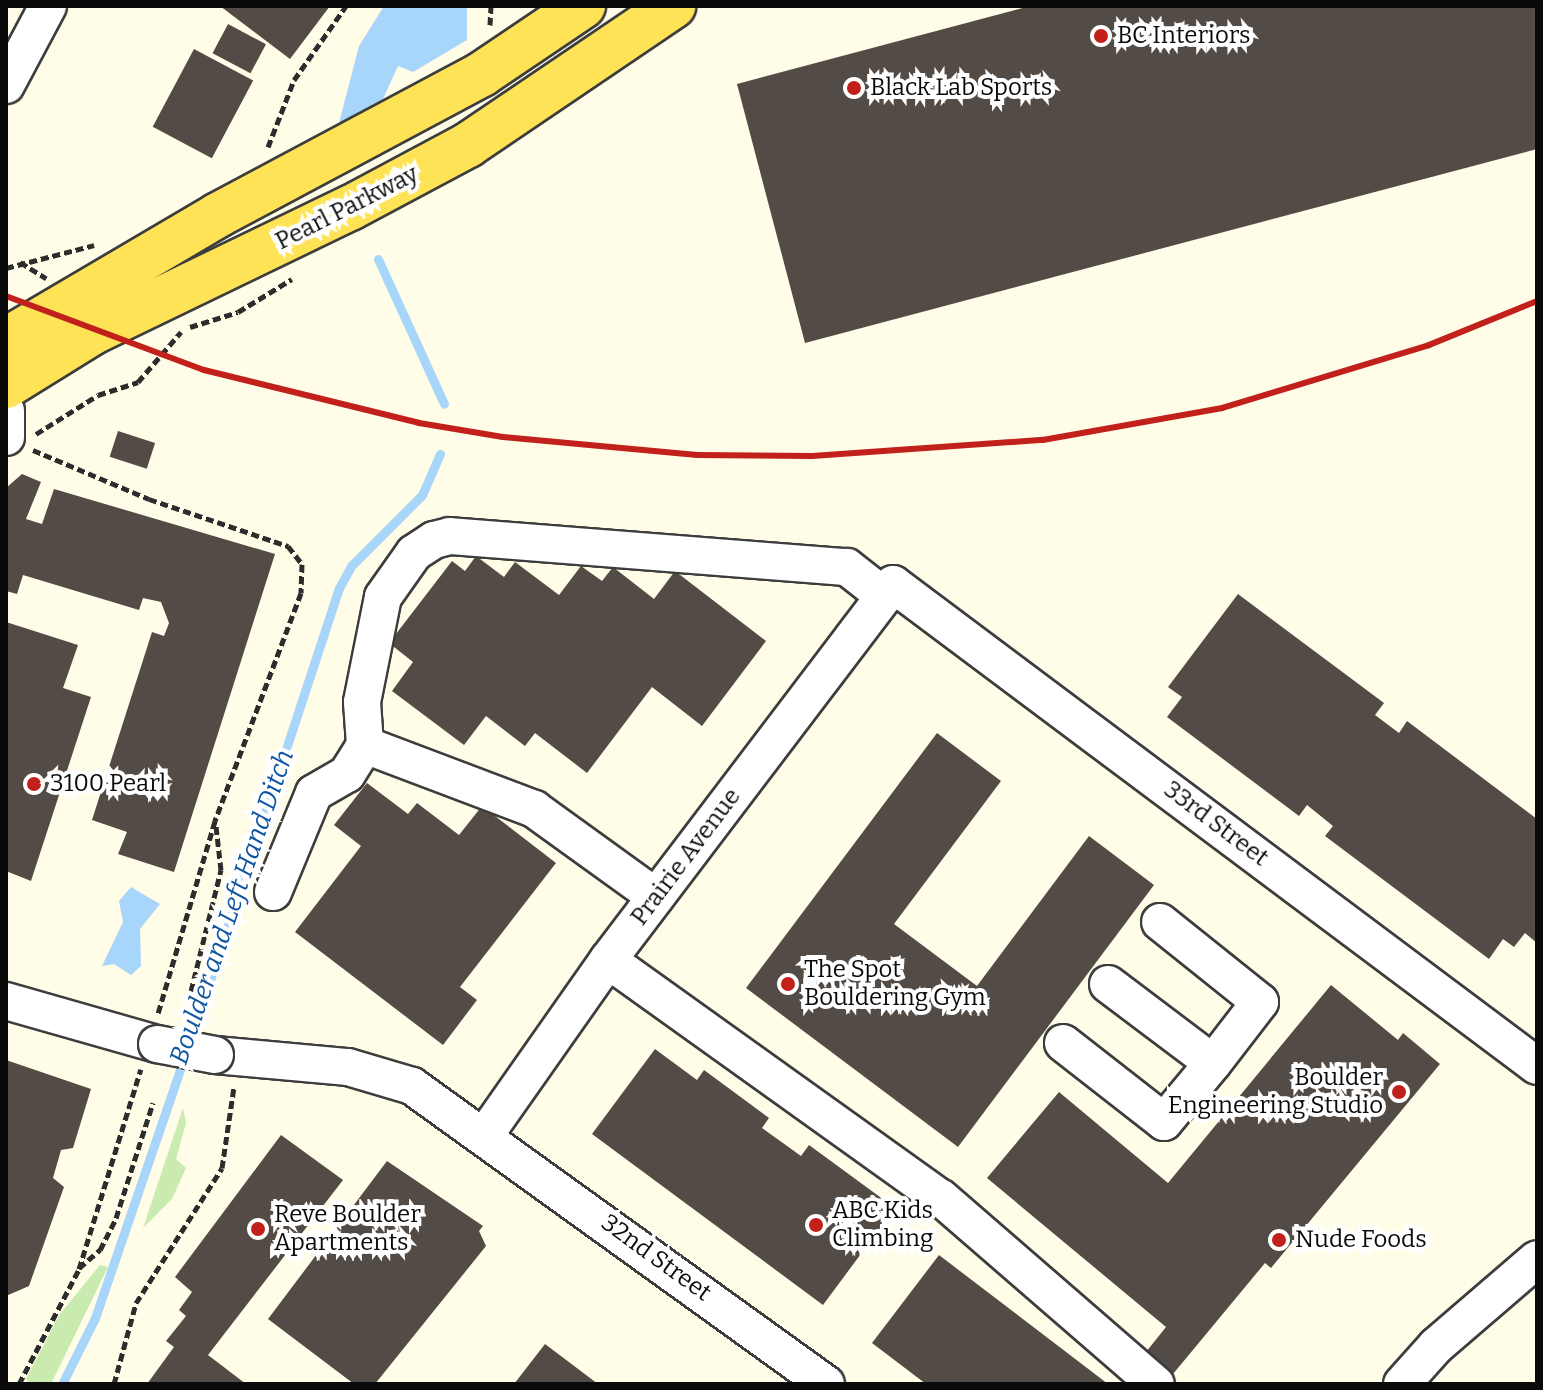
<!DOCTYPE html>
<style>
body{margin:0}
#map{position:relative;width:1543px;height:1390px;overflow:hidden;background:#fffce7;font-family:Bitter,serif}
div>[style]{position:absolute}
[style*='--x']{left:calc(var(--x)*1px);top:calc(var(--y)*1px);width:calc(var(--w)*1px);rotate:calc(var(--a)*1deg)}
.green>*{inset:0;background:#caebaf}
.water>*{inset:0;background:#a8d5fa}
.stream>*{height:9px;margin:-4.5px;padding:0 4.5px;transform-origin:4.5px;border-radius:4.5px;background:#a8d5fa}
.building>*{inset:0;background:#534c46;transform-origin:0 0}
.path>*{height:5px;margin-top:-2.5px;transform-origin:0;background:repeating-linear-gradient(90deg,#2c2c2c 0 8px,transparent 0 12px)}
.roads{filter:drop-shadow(2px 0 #3d3d3d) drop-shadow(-2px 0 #3d3d3d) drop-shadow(0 2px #3d3d3d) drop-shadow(0 -2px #3d3d3d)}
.minor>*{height:36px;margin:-18px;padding:0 18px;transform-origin:18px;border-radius:18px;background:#fff}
.major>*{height:44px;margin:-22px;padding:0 22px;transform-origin:22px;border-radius:22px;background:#ffe357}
.rail>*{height:6px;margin:-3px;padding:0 3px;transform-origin:3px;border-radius:3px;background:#c1201b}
.bridges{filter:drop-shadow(2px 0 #3d3d3d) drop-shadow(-2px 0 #3d3d3d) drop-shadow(0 2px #3d3d3d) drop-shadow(0 -2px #3d3d3d)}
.minor-bridge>*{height:36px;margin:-18px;padding:0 18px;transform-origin:18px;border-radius:18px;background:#fff}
.dots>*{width:22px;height:22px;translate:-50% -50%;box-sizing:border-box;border:4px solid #fff;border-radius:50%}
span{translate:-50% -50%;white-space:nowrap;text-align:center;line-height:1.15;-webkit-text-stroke:8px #fff;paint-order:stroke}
.poi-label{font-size:24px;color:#0a0a0a}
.left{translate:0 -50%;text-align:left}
.right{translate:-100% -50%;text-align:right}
.street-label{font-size:24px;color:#0a0a0a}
.water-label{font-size:26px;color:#0e56a1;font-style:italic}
.frame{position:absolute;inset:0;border:8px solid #0a0a0a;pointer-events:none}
</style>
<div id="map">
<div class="green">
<i style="clip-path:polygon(183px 1108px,186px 1123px,176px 1159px,186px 1168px,172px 1199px,143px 1228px)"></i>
<i style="clip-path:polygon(100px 1265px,108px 1267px,51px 1384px,30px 1384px,26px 1379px,60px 1314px)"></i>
</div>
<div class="water">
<i style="clip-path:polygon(384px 6px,467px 6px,467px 40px,413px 72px,398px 66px,383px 99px,339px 123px,359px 46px)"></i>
<i style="clip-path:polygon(131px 887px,160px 904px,140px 929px,141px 966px,131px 975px,114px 964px,102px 966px,123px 922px,119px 901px)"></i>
</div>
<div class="stream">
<i style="--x:378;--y:259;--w:159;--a:65.5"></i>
<i style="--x:189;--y:1044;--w:480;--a:-71.8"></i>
<i style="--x:339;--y:588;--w:26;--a:-61"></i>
<i style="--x:352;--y:565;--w:99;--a:-45"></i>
<i style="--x:422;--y:495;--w:45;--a:-66.3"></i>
<i style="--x:62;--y:1384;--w:74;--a:-63.4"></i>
<i style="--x:95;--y:1318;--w:275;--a:-71.1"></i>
</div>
<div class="building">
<i style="clip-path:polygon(220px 6px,330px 6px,290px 59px)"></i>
<i style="clip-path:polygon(1030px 6px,1537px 6px,1537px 149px,805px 343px,737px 84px)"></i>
<i style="left:228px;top:24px;width:43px;height:33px;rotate:28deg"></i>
<i style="left:194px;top:49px;width:67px;height:88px;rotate:28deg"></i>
<i style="left:118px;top:431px;width:39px;height:27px;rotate:18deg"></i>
<i style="clip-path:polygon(22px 474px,41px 482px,26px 519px,42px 524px,54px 489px,275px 554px,174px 872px,118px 854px,127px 832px,92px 820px,152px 632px,164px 636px,169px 623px,161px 602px,143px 598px,139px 610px,23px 575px,17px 594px,6px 591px,6px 488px)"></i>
<i style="clip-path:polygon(476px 556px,504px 577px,515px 562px,559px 595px,581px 566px,602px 581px,613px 567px,654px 599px,675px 571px,766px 641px,702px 726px,652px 687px,587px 773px,535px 733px,525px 746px,486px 716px,464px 745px,392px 691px,413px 662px,389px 643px,452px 561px,465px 571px)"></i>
<i style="clip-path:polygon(1238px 594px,1384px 703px,1375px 715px,1399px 733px,1407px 721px,1537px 819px,1537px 943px,1525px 933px,1514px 947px,1503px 939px,1489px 959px,1325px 836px,1333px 826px,1307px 805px,1299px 816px,1167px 717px,1182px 697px,1168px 687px)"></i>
<i style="clip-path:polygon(6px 622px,78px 645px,63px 688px,91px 697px,31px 881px,6px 871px)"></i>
<i style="clip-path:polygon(937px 733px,1001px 781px,894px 924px,977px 986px,1089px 836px,1154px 885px,958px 1147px,746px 988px)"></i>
<i style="clip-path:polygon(367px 783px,408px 814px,417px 803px,459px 835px,482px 806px,556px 863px,460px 987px,477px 1000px,443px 1045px,295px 932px,361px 846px,334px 825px)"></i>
<i style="clip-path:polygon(1331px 985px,1398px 1040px,1403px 1033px,1440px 1064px,1271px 1268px,1265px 1263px,1173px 1374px,1146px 1352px,1166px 1327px,987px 1178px,1059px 1092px,1168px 1183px)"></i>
<i style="clip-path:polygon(655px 1049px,697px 1080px,704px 1070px,769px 1118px,762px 1128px,801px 1156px,809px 1145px,895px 1208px,823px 1305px,592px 1134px)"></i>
<i style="clip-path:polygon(6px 1060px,91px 1089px,73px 1148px,61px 1150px,53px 1178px,64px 1187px,29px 1286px,6px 1296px)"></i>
<i style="clip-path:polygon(281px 1135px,343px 1180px,208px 1355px,246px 1384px,147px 1384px,174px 1347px,166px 1341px,186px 1316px,179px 1310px,192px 1292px,175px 1277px)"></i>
<i style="clip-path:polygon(387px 1161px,483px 1226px,479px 1231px,486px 1246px,375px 1384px,354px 1384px,268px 1319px)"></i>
<i style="clip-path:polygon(939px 1255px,1108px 1384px,926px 1384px,872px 1343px)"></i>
<i style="clip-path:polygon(545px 1344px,598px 1384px,514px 1384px)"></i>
</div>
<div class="path">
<i style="--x:490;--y:25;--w:19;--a:-87"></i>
<i style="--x:268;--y:147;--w:72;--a:-68.8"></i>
<i style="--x:294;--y:80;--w:90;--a:-54.9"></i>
<i style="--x:20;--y:262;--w:31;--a:32"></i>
<i style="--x:6;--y:268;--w:91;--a:-14.6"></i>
<i style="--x:190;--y:327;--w:50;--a:-17.4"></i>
<i style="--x:238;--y:312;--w:63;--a:-31.4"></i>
<i style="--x:36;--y:434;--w:73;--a:-32.2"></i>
<i style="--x:98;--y:395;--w:42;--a:-18"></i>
<i style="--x:138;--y:382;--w:66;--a:-49.3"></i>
<i style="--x:33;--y:450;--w:126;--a:22.9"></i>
<i style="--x:149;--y:499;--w:147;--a:18.7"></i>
<i style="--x:288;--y:546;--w:23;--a:52"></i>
<i style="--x:302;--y:564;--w:29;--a:92"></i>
<i style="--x:301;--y:593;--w:244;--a:110.7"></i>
<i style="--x:215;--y:821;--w:201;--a:106.5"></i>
<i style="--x:191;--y:991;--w:125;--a:-76.1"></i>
<i style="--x:221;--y:870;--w:44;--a:-96.5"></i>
<i style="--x:79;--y:1268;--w:28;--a:-41"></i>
<i style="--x:100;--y:1250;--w:36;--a:-63"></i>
<i style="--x:116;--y:1218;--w:121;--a:-72.2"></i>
<i style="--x:19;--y:1384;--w:130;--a:-62.4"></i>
<i style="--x:79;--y:1269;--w:209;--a:-72.8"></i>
<i style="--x:114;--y:1384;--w:84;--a:-74.8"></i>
<i style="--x:136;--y:1303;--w:160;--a:-57.5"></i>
<i style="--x:222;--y:1168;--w:82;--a:-81.6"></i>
</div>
<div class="roads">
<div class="minor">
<i style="--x:6;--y:85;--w:89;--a:-62"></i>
<i style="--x:6;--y:411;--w:26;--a:90"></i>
<i style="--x:365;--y:745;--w:181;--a:20.7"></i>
<i style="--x:534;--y:809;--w:150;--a:35.8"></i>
<i style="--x:273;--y:892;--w:107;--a:-67.5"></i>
<i style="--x:314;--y:793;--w:38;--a:-30"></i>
<i style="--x:347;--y:774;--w:34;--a:-58"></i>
<i style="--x:365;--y:745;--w:43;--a:-94"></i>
<i style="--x:362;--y:702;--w:107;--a:-78.7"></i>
<i style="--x:383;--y:597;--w:54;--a:-54.8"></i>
<i style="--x:414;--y:553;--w:24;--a:-33"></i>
<i style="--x:434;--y:540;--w:16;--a:-14"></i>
<i style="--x:450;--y:536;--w:398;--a:4.5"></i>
<i style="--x:847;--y:567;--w:47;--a:38.1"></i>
<i style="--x:608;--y:960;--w:409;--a:35.6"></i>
<i style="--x:941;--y:1198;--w:284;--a:40.9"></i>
<i style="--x:1108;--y:984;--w:131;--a:37"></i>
<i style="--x:6;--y:1001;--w:157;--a:15.9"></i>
<i style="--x:1063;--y:1043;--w:128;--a:38"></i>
<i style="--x:1164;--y:1122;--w:77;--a:-50.3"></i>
<i style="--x:1213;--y:1063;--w:77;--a:-52.4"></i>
<i style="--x:1260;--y:1002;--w:128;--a:-141.3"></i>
<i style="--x:215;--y:1055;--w:134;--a:5.2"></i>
<i style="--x:348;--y:1067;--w:67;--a:16.5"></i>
<i style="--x:412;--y:1086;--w:510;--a:35.75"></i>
<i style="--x:485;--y:1135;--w:214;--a:-54.9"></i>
<i style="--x:608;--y:960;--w:472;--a:-52.8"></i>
<i style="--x:893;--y:584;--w:804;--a:36.81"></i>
<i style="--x:1402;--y:1384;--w:51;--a:-48.2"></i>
<i style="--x:1436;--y:1346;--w:133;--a:-40.7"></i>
</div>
<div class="major">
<i style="--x:6;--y:340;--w:246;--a:-30.5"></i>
<i style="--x:218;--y:215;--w:299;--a:-28.1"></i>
<i style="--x:482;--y:74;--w:122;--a:-34"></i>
<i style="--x:6;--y:386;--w:102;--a:-31.8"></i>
<i style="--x:93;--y:332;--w:285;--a:-25.8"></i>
<i style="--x:350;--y:208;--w:134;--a:-28.1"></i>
<i style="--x:468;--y:145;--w:248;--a:-34.1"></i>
</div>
</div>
<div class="rail">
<i style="--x:6;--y:296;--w:211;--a:20.5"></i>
<i style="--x:204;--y:370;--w:221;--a:13.8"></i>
<i style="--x:419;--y:423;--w:85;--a:9.5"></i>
<i style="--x:503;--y:437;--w:195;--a:5.3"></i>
<i style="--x:697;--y:455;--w:115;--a:0.5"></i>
<i style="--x:812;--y:456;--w:232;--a:-4"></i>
<i style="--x:1043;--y:440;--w:182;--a:-10.1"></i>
<i style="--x:1222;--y:408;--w:216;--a:-16.9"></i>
<i style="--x:1429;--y:345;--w:117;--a:-22.2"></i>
</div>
<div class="bridges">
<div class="minor-bridge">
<i style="--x:157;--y:1044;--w:59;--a:10.7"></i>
</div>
</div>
<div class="dots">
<i style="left:1101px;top:36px;background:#c1201b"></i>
<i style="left:854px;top:88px;background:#c1201b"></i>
<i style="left:34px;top:784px;background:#c1201b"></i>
<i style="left:788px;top:984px;background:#c1201b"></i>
<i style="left:1399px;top:1092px;background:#c1201b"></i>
<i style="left:816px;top:1225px;background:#c1201b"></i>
<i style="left:258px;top:1229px;background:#c1201b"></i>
<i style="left:1279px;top:1240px;background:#c1201b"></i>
</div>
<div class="poi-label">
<span class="left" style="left:1117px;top:36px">BC Interiors</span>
<span class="left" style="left:870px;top:88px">Black Lab Sports</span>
<span class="left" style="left:50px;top:784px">3100 Pearl</span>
<span class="left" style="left:804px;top:984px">The Spot<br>Bouldering Gym</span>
<span class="right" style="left:1383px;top:1092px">Boulder<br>Engineering Studio</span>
<span class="left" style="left:832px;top:1225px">ABC Kids<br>Climbing</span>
<span class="left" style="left:274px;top:1229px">Reve Boulder<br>Apartments</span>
<span class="left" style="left:1295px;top:1240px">Nude Foods</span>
</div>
<div class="street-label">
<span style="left:347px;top:208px;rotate:-27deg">Pearl Parkway</span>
<span style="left:1216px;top:824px;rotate:37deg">33rd Street</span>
<span style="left:686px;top:857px;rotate:-53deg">Prairie Avenue</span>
<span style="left:656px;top:1258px;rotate:36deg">32nd Street</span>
</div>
<div class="water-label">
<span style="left:232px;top:907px;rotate:-71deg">Boulder and Left Hand Ditch</span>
</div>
<div class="frame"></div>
</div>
